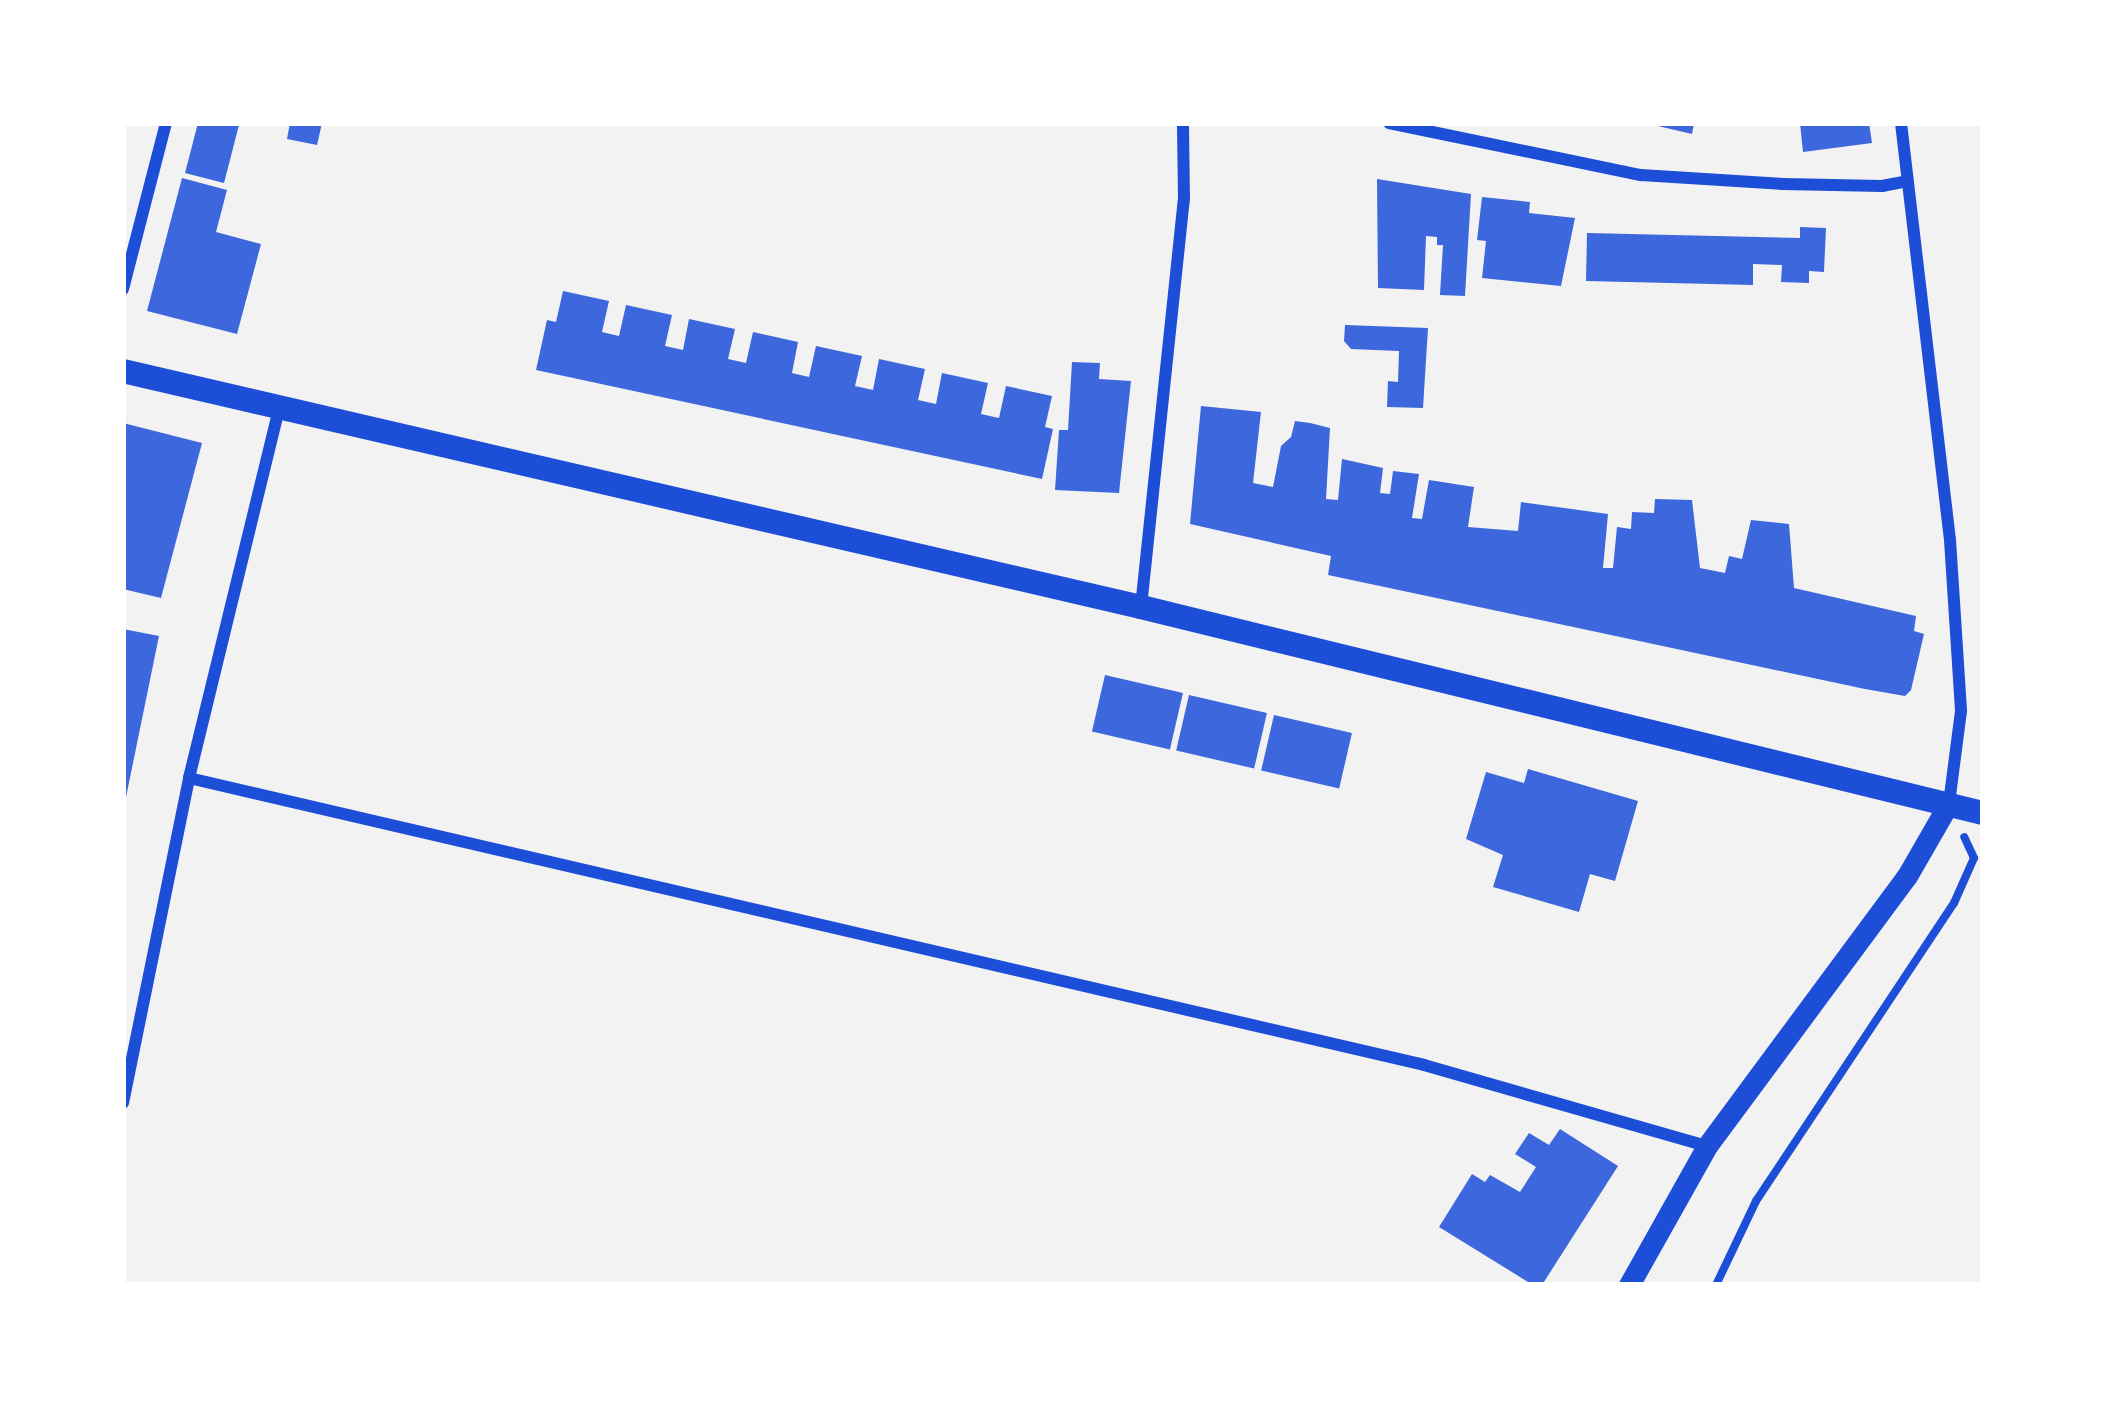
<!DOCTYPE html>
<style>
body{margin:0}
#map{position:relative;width:2106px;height:1408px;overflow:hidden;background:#f2f2f2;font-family:"Crimson Pro",serif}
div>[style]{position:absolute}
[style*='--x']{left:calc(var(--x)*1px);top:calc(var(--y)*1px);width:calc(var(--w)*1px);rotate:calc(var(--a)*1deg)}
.building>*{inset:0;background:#3d67dc;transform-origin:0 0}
.path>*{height:8px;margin:-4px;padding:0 4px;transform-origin:4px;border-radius:4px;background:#1d4ed8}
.minor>*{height:12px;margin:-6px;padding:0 6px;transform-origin:6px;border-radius:6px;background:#1d4ed8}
.tertiary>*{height:21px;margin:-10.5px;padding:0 10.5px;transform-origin:10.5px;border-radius:10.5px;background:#1d4ed8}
.secondary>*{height:24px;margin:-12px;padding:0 12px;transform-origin:12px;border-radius:12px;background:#1d4ed8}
span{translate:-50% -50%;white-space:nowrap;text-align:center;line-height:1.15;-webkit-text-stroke:9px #fff;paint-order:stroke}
.frame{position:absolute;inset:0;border:126px solid #fff;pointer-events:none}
</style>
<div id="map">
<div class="building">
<i style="clip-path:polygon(198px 123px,239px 125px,224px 183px,185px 173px)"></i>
<i style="clip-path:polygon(290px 123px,322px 123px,317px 145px,287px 139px)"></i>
<i style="clip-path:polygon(1645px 123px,1694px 123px,1692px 134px)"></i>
<i style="clip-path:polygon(1800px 123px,1869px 123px,1872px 143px,1803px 152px)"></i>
<i style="clip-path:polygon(182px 178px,227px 190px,216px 232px,261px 244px,237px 334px,147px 311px)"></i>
<i style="clip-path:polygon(1377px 179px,1471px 194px,1465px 296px,1440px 295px,1443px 245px,1437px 245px,1437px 237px,1426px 236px,1424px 290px,1378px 288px)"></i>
<i style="clip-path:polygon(1482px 197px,1530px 202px,1529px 213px,1575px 218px,1561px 286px,1482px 278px,1486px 241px,1477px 240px)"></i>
<i style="clip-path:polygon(1800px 227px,1826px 228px,1824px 272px,1809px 271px,1809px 283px,1781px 282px,1782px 265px,1753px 264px,1753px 285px,1586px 281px,1587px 233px,1800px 238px)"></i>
<i style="clip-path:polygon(563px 291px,609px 301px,602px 332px,619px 336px,626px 305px,672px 315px,665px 346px,683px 350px,689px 319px,735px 329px,728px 359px,746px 363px,753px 332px,798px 342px,792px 373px,809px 377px,816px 346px,862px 356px,855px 386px,873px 390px,879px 359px,925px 369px,918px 400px,936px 404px,942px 373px,988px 383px,981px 414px,999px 418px,1006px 386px,1052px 396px,1045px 427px,1053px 429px,1042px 479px,536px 370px,547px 320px,556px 322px)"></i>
<i style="clip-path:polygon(1345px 325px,1428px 328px,1423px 408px,1387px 407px,1388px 381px,1398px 382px,1399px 351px,1351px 349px,1344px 341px)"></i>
<i style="clip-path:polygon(1072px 362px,1100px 363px,1099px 379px,1131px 381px,1119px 493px,1055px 490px,1059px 430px,1068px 430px)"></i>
<i style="clip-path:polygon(1201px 406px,1261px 412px,1253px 483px,1273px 487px,1281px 446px,1291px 437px,1295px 421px,1310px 423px,1330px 428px,1326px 499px,1338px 500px,1342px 459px,1383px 468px,1380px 493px,1390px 494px,1393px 471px,1419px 474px,1412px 518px,1422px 519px,1429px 480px,1474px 487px,1468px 527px,1518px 531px,1521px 502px,1608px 514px,1603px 568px,1613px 568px,1617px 527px,1631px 529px,1632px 512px,1654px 513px,1655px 499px,1692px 500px,1700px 568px,1725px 573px,1729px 556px,1742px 559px,1751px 520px,1789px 524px,1794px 588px,1916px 616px,1914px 631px,1924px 634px,1911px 690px,1905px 696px,1865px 689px,1328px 575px,1331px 556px,1190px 524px)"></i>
<i style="clip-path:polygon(123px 423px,202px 443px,161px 598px,123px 589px)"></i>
<i style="clip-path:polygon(123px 629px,159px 636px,125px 802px,123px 801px)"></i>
<i style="left:1105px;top:675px;width:80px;height:58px;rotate:13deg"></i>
<i style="left:1189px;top:695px;width:80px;height:57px;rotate:13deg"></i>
<i style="left:1274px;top:715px;width:80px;height:57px;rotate:13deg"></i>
<i style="clip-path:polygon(1528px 769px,1638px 801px,1615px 881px,1590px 874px,1579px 912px,1493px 887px,1503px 855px,1466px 839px,1486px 772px,1524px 783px)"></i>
<i style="clip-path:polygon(1560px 1129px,1618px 1166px,1542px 1285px,1533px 1285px,1439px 1227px,1472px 1174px,1485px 1182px,1490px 1175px,1520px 1192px,1536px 1167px,1515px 1154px,1529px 1133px,1549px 1145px)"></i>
</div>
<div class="path">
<i style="--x:1716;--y:1285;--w:93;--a:-64.5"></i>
<i style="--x:1756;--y:1201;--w:358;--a:-56.4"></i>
<i style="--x:1954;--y:903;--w:49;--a:-66"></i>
<i style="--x:1974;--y:858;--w:23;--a:-115"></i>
</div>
<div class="minor">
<i style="--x:1389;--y:123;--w:257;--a:11.7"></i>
<i style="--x:1641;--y:175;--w:142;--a:3.6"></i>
<i style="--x:1783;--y:184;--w:99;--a:1.2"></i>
<i style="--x:1882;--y:186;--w:26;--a:-11"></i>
<i style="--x:1901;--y:123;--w:420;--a:83.3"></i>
<i style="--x:1950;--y:540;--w:171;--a:86.3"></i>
<i style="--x:1961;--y:711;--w:93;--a:97.4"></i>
<i style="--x:123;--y:289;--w:171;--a:-75.5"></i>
<i style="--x:1141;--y:607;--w:410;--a:-84"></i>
<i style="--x:1184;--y:199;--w:76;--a:-90.8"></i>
<i style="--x:189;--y:778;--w:1268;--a:13.08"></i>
<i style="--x:1424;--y:1065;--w:294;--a:16"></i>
<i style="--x:123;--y:1103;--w:332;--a:-78.5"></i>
<i style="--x:189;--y:778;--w:380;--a:-76.3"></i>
</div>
<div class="tertiary">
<i style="--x:1629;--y:1285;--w:159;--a:-60.7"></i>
<i style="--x:1707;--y:1146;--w:336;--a:-53.5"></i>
<i style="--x:1907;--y:876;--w:84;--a:-60.1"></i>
</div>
<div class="secondary">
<i style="--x:123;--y:371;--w:1045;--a:13.05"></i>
<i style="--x:1141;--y:607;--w:867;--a:13.75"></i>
</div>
<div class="frame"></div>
</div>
